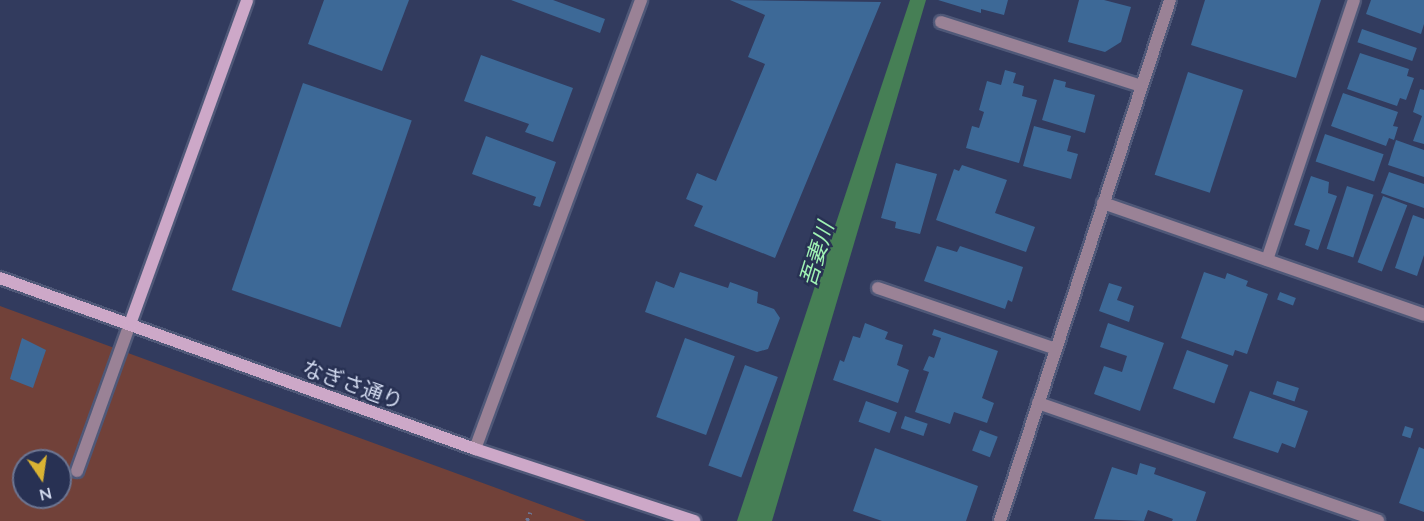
<!DOCTYPE html>
<meta charset="utf-8">
<style>
body{margin:0}
#map{position:relative;width:1424px;height:521px;overflow:hidden;background:#323b5e;font-family:Lato,"Noto Sans JP",sans-serif}
div>[style]{position:absolute}
[style*='--x']{left:calc(var(--x)*1px);top:calc(var(--y)*1px);width:calc(var(--w)*1px);rotate:calc(var(--a)*1deg)}
.green>*{inset:0;background:#714139}
.water>*{inset:0;background:#467f55}
.building>*{inset:0;background:#3d6997;transform-origin:0 0}
.path>*{height:4px;margin-top:-2px;transform-origin:0;background:repeating-linear-gradient(90deg,#6c7593 0 3px,transparent 0 7.5px)}
.roads{filter:drop-shadow(2px 0 #4f5878) drop-shadow(-2px 0 #4f5878) drop-shadow(0 2px #4f5878) drop-shadow(0 -2px #4f5878)}
.lane>*{height:12px;margin:-6px;padding:0 6px;transform-origin:6px;border-radius:6px;background:#9a8296}
.street>*{height:12px;margin:-6px;padding:0 6px;transform-origin:6px;border-radius:6px;background:#9a8296}
.secondary>*{height:12px;margin:-6px;padding:0 6px;transform-origin:6px;border-radius:6px;background:#cda8c8}
span{translate:-50% -50%;white-space:nowrap;text-align:center;line-height:1.15;-webkit-text-stroke:5px #283153;paint-order:stroke}
.street-label{font-size:21px;color:#d3dbf0}
.water-label{font-size:22px;color:#a0f3b4;font-style:italic}
.north{position:absolute;left:12px;top:449px;width:60px;height:60px;box-sizing:border-box;background:#283153;border:2px solid #6c7592;border-radius:50%;rotate:167deg;font-size:16px;font-weight:700;line-height:24px;text-align:center;color:#d3dbf0}
.north::after{content:'';display:block;margin:auto;width:21px;height:27px;background:#dab333;clip-path:polygon(50% 0,100% 100%,50% 72%,0 100%)}
</style>
<div id="map">
<div class="green">
<i style="clip-path:polygon(evenodd,0 306px,586px 521px,0 521px,0 306px,24px 461px,60px 461px,60px 497px,24px 497px,24px 461px)"></i>
</div>
<div class="water">
<i style="clip-path:polygon(910px 0,926px 0,772px 521px,737px 521px)"></i>
</div>
<div class="building">
<i style="clip-path:polygon(324px 0,409px 0,382px 71px,308px 44px)"></i>
<i style="clip-path:polygon(511px 0,553px 0,605px 19px,600px 33px)"></i>
<i style="clip-path:polygon(730px 0,881px 2px,775px 258px,694px 226px,703px 206px,686px 199px,697px 173px,716px 181px,765px 64px,748px 57px,765px 15px)"></i>
<i style="clip-path:polygon(938px 0,1008px 0,1004px 15px,981px 9px,981px 13px)"></i>
<i style="clip-path:polygon(1079px 0,1104px 0,1131px 7px,1121px 42px,1105px 52px,1068px 42px)"></i>
<i style="clip-path:polygon(1205px 0,1321px 0,1296px 78px,1191px 45px)"></i>
<i style="clip-path:polygon(1371px 0,1424px 0,1424px 24px,1421px 34px,1366px 14px)"></i>
<i style="left:1362px;top:29px;width:58px;height:14px;rotate:19deg"></i>
<i style="clip-path:polygon(1360px 53px,1409px 69px,1407px 76px,1414px 78px,1406px 100px,1400px 98px,1397px 106px,1347px 89px)"></i>
<i style="clip-path:polygon(481px 55px,573px 88px,553px 142px,525px 132px,529px 124px,464px 101px)"></i>
<i style="clip-path:polygon(1005px 70px,1016px 73px,1013px 83px,1024px 86px,1022px 96px,1037px 100px,1019px 163px,966px 148px,972px 126px,979px 128px,984px 112px,979px 110px,987px 81px,1001px 85px)"></i>
<i style="left:1188px;top:72px;width:58px;height:108px;rotate:18deg"></i>
<i style="clip-path:polygon(1054px 79px,1066px 82px,1065px 87px,1095px 95px,1085px 133px,1042px 120px)"></i>
<i style="left:303px;top:83px;width:115px;height:219px;rotate:19deg"></i>
<i style="clip-path:polygon(1420px 89px,1424px 90px,1424px 144px,1413px 141px,1422px 116px,1413px 112px)"></i>
<i style="clip-path:polygon(1343px 93px,1398px 112px,1393px 126px,1398px 127px,1394px 140px,1389px 138px,1386px 146px,1331px 126px)"></i>
<i style="clip-path:polygon(1034px 126px,1071px 136px,1067px 151px,1078px 154px,1071px 179px,1023px 166px)"></i>
<i style="left:1325px;top:134px;width:62px;height:29px;rotate:19deg"></i>
<i style="clip-path:polygon(486px 136px,556px 162px,540px 207px,533px 205px,536px 197px,472px 174px)"></i>
<i style="clip-path:polygon(1396px 140px,1424px 150px,1424px 177px,1388px 165px)"></i>
<i style="clip-path:polygon(896px 163px,937px 174px,920px 234px,895px 228px,896px 222px,881px 218px)"></i>
<i style="clip-path:polygon(962px 165px,1007px 180px,995px 213px,1035px 227px,1026px 252px,936px 220px,954px 169px,959px 171px)"></i>
<i style="clip-path:polygon(1389px 172px,1424px 184px,1424px 208px,1381px 193px)"></i>
<i style="clip-path:polygon(1311px 176px,1329px 182px,1328px 193px,1337px 196px,1318px 250px,1305px 245px,1310px 230px,1294px 225px)"></i>
<i style="left:1347px;top:186px;width:28px;height:66px;rotate:18deg"></i>
<i style="left:1383px;top:196px;width:26px;height:71px;rotate:21deg"></i>
<i style="clip-path:polygon(1413px 215px,1424px 219px,1424px 255px,1417px 276px,1395px 268px)"></i>
<i style="clip-path:polygon(937px 246px,957px 252px,960px 246px,1023px 267px,1012px 302px,1008px 300px,1005px 309px,924px 281px)"></i>
<i style="clip-path:polygon(680px 272px,728px 288px,730px 282px,758px 292px,757px 303px,774px 309px,780px 318px,768px 349px,757px 352px,645px 312px,656px 281px,674px 288px)"></i>
<i style="clip-path:polygon(1204px 272px,1225px 279px,1227px 273px,1248px 281px,1246px 286px,1268px 294px,1247px 354px,1235px 350px,1233px 356px,1181px 338px)"></i>
<i style="clip-path:polygon(1109px 283px,1122px 287px,1117px 300px,1134px 306px,1129px 322px,1099px 311px)"></i>
<i style="left:1280px;top:292px;width:17px;height:8px;rotate:21deg"></i>
<i style="clip-path:polygon(865px 323px,888px 332px,885px 339px,903px 345px,897px 365px,909px 370px,898px 403px,833px 380px,840px 360px,844px 362px,853px 336px,860px 338px)"></i>
<i style="clip-path:polygon(1108px 323px,1164px 343px,1140px 411px,1094px 394px,1104px 366px,1122px 372px,1127px 356px,1100px 347px)"></i>
<i style="clip-path:polygon(934px 329px,998px 351px,982px 398px,994px 403px,987px 423px,954px 412px,950px 424px,915px 412px,929px 372px,923px 370px,929px 356px,934px 358px,941px 338px,932px 335px)"></i>
<i style="clip-path:polygon(22px 338px,46px 350px,33px 388px,10px 379px)"></i>
<i style="left:685px;top:338px;width:53px;height:84px;rotate:20deg"></i>
<i style="left:1187px;top:350px;width:44px;height:41px;rotate:20deg"></i>
<i style="left:745px;top:365px;width:35px;height:107px;rotate:20deg"></i>
<i style="left:1277px;top:381px;width:23px;height:14px;rotate:18deg"></i>
<i style="clip-path:polygon(1250px 391px,1308px 411px,1295px 448px,1282px 443px,1278px 453px,1233px 438px)"></i>
<i style="left:866px;top:401px;width:33px;height:22px;rotate:20deg"></i>
<i style="left:905px;top:416px;width:24px;height:13px;rotate:19deg"></i>
<i style="left:1405px;top:426px;width:9px;height:10px;rotate:18deg"></i>
<i style="left:980px;top:430px;width:19px;height:22px;rotate:21deg"></i>
<i style="clip-path:polygon(1419px 447px,1424px 449px,1424px 512px,1399px 503px)"></i>
<i style="clip-path:polygon(875px 448px,978px 486px,966px 521px,882px 521px,853px 511px)"></i>
<i style="clip-path:polygon(1140px 463px,1156px 468px,1154px 474px,1206px 492px,1196px 521px,1172px 521px,1173px 519px,1148px 510px,1144px 521px,1094px 519px,1112px 467px,1137px 475px)"></i>
</div>
<div class="path">
<i style="--x:527;--y:521;--w:9;--a:-69"></i>
</div>
<div class="roads">
<div class="lane">
<i style="--x:941;--y:22;--w:210;--a:17.7"></i>
<i style="--x:77;--y:471;--w:156;--a:-70.2"></i>
</div>
<div class="street">
<i style="--x:1103;--y:203;--w:340;--a:19.2"></i>
<i style="--x:1267;--y:260;--w:274;--a:-71.5"></i>
<i style="--x:878;--y:288;--w:188;--a:18.9"></i>
<i style="--x:1038;--y:403;--w:360;--a:19.1"></i>
<i style="--x:475;--y:449;--w:479;--a:-69.7"></i>
<i style="--x:1000;--y:521;--w:548;--a:-71.93"></i>
</div>
<div class="secondary">
<i style="--x:0;--y:278;--w:505;--a:19.8"></i>
<i style="--x:475;--y:449;--w:231;--a:18.2"></i>
<i style="--x:130;--y:324;--w:344;--a:-70.1"></i>
</div>
</div>
<div class="street-label">
<span style="left:353px;top:384px;rotate:20deg">なぎさ通り</span>
</div>
<div class="water-label">
<span style="left:816px;top:254px;rotate:-73deg">吾妻川</span>
</div>
<div class="north">N</div>
</div>
